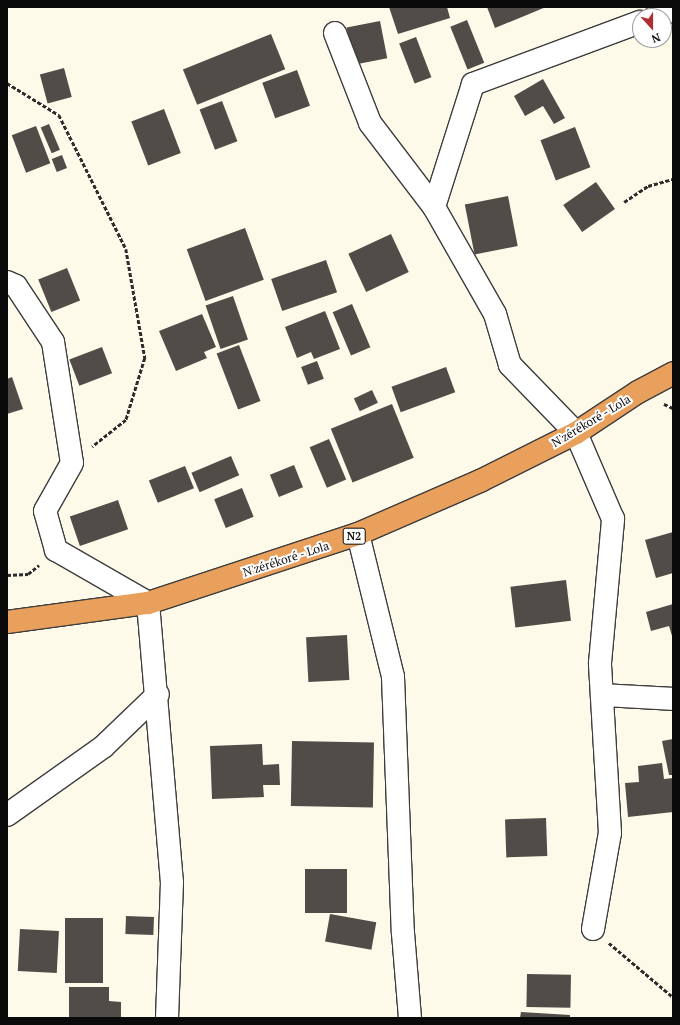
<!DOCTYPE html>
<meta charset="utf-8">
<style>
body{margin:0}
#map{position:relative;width:680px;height:1025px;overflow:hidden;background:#fdfae9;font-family:"PT Serif",serif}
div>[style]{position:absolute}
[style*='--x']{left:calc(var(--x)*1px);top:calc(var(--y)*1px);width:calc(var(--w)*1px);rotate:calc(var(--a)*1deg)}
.building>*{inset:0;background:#524c48;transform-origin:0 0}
.path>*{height:2.5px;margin-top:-1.25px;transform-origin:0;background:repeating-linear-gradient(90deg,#2c2c2c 0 4px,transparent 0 6px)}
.roads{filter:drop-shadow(1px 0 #3d3d3d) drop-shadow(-1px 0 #3d3d3d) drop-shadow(0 1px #3d3d3d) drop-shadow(0 -1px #3d3d3d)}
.street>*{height:22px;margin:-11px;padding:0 11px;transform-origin:11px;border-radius:11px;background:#fff}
.highway>*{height:22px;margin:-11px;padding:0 11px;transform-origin:11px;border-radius:11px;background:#e8a05c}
span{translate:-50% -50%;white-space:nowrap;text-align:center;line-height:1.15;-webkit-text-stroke:4px #fff;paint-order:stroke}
.shield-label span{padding:1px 3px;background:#fff;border:1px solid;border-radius:3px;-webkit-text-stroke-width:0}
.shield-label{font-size:11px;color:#0a0a0a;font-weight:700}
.street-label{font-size:12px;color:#0a0a0a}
.frame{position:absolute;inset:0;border:8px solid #0a0a0a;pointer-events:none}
.north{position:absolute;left:632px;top:8px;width:40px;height:40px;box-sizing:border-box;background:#fff;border:1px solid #9d9d9d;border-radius:50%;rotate:159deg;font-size:11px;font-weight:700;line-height:16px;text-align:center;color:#0a0a0a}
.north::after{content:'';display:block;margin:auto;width:14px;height:18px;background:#ae2f31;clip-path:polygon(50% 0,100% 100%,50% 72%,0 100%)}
</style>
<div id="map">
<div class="building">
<i style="clip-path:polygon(389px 7px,447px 7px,450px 18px,398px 34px)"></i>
<i style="clip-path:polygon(487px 7px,546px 7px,495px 28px)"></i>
<i style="left:467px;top:20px;width:46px;height:18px;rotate:68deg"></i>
<i style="left:380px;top:21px;width:38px;height:34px;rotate:79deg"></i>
<i style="left:271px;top:34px;width:38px;height:95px;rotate:68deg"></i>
<i style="left:416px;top:37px;width:43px;height:18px;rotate:69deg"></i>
<i style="left:64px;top:68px;width:30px;height:25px;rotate:75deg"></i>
<i style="left:297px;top:70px;width:38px;height:37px;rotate:70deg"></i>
<i style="clip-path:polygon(543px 79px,565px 118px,554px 124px,543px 106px,525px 116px,514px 96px)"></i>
<i style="left:222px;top:101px;width:43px;height:24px;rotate:69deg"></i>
<i style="left:164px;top:109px;width:47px;height:35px;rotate:69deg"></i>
<i style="left:49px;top:124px;width:28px;height:9px;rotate:67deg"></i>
<i style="left:36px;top:126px;width:40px;height:26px;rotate:69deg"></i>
<i style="left:575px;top:127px;width:43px;height:37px;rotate:69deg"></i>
<i style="left:62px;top:155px;width:14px;height:11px;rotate:69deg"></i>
<i style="left:596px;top:182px;width:33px;height:40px;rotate:55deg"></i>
<i style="left:508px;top:196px;width:51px;height:44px;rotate:79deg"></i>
<i style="left:245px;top:228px;width:55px;height:62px;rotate:70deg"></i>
<i style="left:391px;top:234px;width:42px;height:47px;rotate:65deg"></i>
<i style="left:326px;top:260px;width:34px;height:58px;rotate:71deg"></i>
<i style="left:67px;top:268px;width:35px;height:31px;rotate:68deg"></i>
<i style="left:233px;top:296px;width:46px;height:29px;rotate:71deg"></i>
<i style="left:352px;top:304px;width:47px;height:21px;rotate:67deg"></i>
<i style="clip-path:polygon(325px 311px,340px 349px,314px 359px,311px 352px,297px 358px,285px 327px)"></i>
<i style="clip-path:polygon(202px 314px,216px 347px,204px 352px,207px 358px,176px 371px,159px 331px)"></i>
<i style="left:239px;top:345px;width:60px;height:24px;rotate:69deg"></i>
<i style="left:102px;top:347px;width:28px;height:35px;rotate:69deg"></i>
<i style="left:317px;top:361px;width:19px;height:17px;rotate:69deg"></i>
<i style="left:446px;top:367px;width:27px;height:58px;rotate:70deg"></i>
<i style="clip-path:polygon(12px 377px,23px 409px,7px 414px,7px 379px)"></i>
<i style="left:372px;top:390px;width:14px;height:20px;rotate:65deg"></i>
<i style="left:392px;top:404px;width:58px;height:66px;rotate:68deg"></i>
<i style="left:329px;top:439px;width:44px;height:21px;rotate:67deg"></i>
<i style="left:231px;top:456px;width:21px;height:43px;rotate:67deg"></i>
<i style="left:294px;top:465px;width:24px;height:26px;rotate:68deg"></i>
<i style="left:185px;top:466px;width:24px;height:39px;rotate:68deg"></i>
<i style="left:242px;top:488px;width:31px;height:30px;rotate:68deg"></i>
<i style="left:118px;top:500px;width:31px;height:51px;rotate:71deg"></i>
<i style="clip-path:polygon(673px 532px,673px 573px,656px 578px,645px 540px)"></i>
<i style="left:566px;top:580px;width:41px;height:56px;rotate:83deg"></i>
<i style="clip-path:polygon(673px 604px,673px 639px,669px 626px,651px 631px,646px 612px)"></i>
<i style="left:347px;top:635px;width:45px;height:41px;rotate:87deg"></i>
<i style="clip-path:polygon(673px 739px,673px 775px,669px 775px,662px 741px)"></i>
<i style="left:292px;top:741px;width:82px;height:65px;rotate:1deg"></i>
<i style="clip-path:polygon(262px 744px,263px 765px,279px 764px,280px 785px,263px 785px,264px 797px,212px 799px,210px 746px)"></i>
<i style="clip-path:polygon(662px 763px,664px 779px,673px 778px,673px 812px,628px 817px,625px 783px,639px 782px,638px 766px)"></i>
<i style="left:546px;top:818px;width:38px;height:41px;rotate:88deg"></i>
<i style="left:347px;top:869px;width:44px;height:42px;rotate:90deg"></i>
<i style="left:330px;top:914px;width:47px;height:28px;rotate:10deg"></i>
<i style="left:126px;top:916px;width:28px;height:18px;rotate:2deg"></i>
<i style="left:65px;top:918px;width:38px;height:65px"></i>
<i style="left:20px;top:929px;width:39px;height:42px;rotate:3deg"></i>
<i style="left:527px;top:974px;width:44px;height:33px;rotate:1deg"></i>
<i style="clip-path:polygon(69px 987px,109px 987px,109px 1001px,121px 1002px,121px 1018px,69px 1018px)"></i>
<i style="clip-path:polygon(521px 1012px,570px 1015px,570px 1018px,520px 1018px)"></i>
</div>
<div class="path">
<i style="--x:7;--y:83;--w:61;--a:31.6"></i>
<i style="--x:59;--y:115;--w:150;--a:63.4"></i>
<i style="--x:126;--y:249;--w:111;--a:80.1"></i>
<i style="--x:145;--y:358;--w:65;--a:107"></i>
<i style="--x:126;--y:420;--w:43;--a:141.5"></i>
<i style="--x:624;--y:202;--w:29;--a:-34"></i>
<i style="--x:648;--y:186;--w:26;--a:-16"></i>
<i style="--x:664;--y:404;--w:10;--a:24"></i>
<i style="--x:7;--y:575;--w:21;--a:-3"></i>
<i style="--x:28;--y:574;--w:14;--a:-39"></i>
<i style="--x:609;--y:943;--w:84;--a:40.2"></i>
</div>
<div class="roads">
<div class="street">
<i style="--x:656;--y:16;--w:18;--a:-19"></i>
<i style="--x:335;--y:33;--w:97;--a:68.7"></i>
<i style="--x:370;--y:123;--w:106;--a:52.7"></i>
<i style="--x:7;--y:282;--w:10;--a:24"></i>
<i style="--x:16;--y:286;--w:67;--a:56.5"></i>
<i style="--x:53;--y:342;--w:122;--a:81.1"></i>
<i style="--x:72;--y:463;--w:55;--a:119.4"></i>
<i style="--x:45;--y:511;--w:41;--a:74.2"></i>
<i style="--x:56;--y:550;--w:106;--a:29.9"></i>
<i style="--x:148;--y:603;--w:280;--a:85.1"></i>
<i style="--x:172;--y:882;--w:136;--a:92.1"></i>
<i style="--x:358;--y:534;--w:147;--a:76.2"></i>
<i style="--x:393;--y:677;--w:256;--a:87.8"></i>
<i style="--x:403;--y:933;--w:85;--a:85.3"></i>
<i style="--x:602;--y:695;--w:71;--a:3.2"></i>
<i style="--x:7;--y:815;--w:118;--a:-35.3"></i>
<i style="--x:103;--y:747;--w:76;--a:-43.9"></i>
<i style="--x:593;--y:929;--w:97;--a:-80"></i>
<i style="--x:610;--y:833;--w:170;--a:-93.4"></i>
<i style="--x:600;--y:663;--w:145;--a:-84.8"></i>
<i style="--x:613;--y:519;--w:94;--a:-113.3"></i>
<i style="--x:576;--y:433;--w:95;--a:-134.1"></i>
<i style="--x:510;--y:365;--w:53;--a:-106.4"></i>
<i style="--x:495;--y:314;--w:123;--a:-119.7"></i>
<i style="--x:434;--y:207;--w:129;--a:-72.4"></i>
<i style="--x:473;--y:84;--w:178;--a:-20.4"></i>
</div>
<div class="highway">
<i style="--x:7;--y:622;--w:142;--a:-7.7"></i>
<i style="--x:148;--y:603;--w:221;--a:-18.2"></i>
<i style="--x:358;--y:534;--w:133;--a:-23.5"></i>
<i style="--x:480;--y:481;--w:107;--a:-26.6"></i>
<i style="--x:576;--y:433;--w:74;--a:-33.5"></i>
<i style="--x:638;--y:392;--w:40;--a:-28"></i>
</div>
</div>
<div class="shield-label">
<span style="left:354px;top:536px">N2</span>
</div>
<div class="street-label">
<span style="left:591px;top:421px;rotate:-31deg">N'zérékoré - Lola</span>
<span style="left:286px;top:559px;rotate:-18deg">N'zérékoré - Lola</span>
</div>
<div class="frame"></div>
<div class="north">N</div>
</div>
